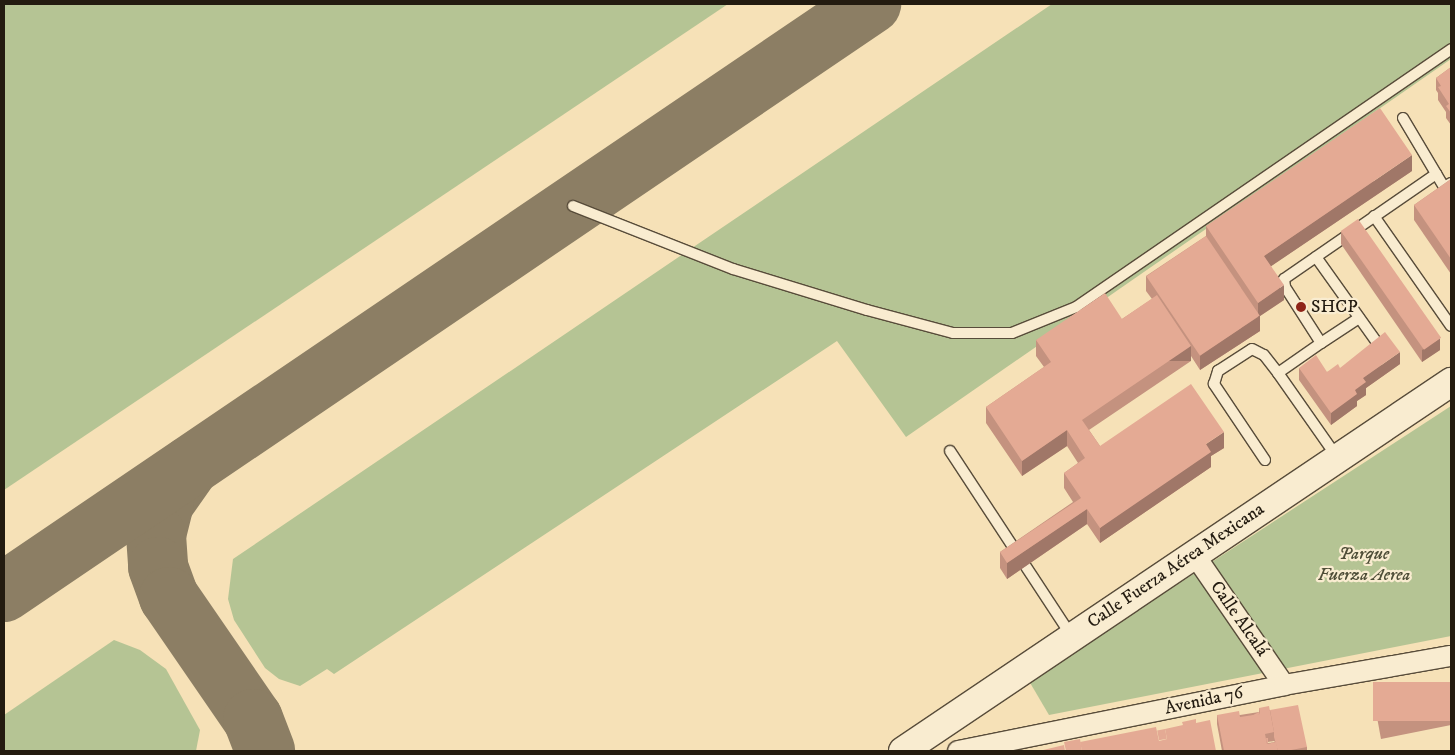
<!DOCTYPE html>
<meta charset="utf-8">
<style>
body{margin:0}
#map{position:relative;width:1455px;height:755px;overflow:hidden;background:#f6e1b7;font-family:"IM FELL DW Pica",serif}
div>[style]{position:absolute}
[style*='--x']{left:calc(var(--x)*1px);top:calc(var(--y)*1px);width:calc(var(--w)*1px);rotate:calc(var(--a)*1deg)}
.green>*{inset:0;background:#b5c494}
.taxiway>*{height:60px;margin:-30px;padding:0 30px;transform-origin:30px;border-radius:30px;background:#8c7e64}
.roads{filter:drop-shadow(1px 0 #584c3a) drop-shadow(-1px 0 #584c3a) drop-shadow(0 1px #584c3a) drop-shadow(0 -1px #584c3a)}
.service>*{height:10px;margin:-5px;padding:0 5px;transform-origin:5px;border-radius:5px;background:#f9ecd0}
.minor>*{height:20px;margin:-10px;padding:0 10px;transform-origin:10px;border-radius:10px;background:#f9ecd0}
.secondary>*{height:28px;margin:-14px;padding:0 14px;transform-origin:14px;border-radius:14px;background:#f9ecd0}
.wall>*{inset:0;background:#c4927f}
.shaded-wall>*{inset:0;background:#a07768;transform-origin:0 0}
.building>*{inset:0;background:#e4aa94;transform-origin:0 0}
.dots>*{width:14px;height:14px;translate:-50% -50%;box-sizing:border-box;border:2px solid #f9ecd0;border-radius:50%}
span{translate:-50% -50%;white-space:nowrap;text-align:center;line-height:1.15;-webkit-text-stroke:4.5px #f9ecd0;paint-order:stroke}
.poi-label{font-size:18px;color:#231b10}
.left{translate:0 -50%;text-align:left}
.park-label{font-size:18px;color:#4f4e38;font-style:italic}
.street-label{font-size:18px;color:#231b10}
.frame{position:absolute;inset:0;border:5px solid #231b10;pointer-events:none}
</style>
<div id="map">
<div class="green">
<i style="clip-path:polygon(4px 4px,728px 4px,4px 490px)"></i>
<i style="clip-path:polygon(1052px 4px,1451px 4px,1451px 59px,906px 437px,837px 341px,334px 674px,327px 669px,300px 686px,279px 679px,265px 668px,234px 620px,228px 599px,233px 559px)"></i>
<i style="clip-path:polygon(1451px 406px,1451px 636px,1049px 715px,1029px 681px)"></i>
<i style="clip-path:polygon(114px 640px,140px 650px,166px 669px,200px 730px,196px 751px,4px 751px,4px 715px)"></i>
</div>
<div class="taxiway">
<i style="--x:190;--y:466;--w:45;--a:125.1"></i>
<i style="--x:164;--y:503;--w:33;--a:104"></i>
<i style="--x:156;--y:535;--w:32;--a:86"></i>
<i style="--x:158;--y:567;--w:32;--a:70"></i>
<i style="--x:169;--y:597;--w:148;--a:55.5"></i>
<i style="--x:253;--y:719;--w:34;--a:69"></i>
<i style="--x:4;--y:592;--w:1048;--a:-34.15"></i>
</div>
<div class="roads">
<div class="service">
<i style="--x:1403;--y:118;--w:80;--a:59.3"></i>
<i style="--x:1444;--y:187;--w:8;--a:-30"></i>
<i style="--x:573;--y:206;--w:172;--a:21.5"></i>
<i style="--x:733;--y:269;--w:140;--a:17"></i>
<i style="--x:867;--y:310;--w:89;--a:15"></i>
<i style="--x:953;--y:333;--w:59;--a:0"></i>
<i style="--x:1012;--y:333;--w:69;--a:-22.1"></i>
<i style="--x:1076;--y:307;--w:455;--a:-34.5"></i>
<i style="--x:1374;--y:216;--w:134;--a:55"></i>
<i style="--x:1316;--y:257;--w:103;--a:54.5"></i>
<i style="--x:1359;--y:318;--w:45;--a:146.7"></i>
<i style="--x:1321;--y:343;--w:67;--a:-122.7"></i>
<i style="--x:1285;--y:287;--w:8;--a:-97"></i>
<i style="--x:1284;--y:279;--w:185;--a:-34.6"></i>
<i style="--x:1278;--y:373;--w:52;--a:-34.9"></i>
<i style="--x:950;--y:451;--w:220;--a:56.7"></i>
<i style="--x:1265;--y:460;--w:92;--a:-123.9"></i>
<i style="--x:1214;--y:384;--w:14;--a:-73"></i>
<i style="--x:1218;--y:371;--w:40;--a:-32.9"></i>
<i style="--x:1252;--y:349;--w:13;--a:27"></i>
<i style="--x:1264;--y:355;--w:23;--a:52"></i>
<i style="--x:1278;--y:373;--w:103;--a:54.9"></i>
</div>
<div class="minor">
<i style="--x:1194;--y:554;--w:159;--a:55.5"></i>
<i style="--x:958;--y:751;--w:333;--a:-11.4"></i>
<i style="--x:1284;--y:685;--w:169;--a:-9.9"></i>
</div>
<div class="secondary">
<i style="--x:903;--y:751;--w:661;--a:-33.95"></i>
</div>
</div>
<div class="wall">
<i style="clip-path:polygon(1451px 67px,1451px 125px,1446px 118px,1446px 112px,1438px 100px,1438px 93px,1436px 90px,1436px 78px)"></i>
<i style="clip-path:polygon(1451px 135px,1451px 151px,1450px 148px,1450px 136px)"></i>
<i style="clip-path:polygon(1412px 171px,1271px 266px,1284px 300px,1260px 316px,1260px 331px,1200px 370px,1191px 356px,1191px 361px,1089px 430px,1100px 446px,1224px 448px,1211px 456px,1211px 467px,1100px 543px,1087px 524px,1007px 579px,1000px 568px,1000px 552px,1073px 502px,1064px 488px,1064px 473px,1078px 463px,1067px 446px,1022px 476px,986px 423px,986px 407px,1044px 367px,1036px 356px,1036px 340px,1122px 319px,1152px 299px,1146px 291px,1146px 276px,1206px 236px,1206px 226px)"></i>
<i style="clip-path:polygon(1451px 179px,1451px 274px,1414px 220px,1414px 205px)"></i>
<i style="clip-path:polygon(1341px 231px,1440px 350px,1422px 362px,1341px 244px)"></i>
<i style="clip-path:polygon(1400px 364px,1366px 388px,1366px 395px,1357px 401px,1357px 406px,1331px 425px,1299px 380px,1299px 368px,1327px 372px,1340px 368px)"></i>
<i style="clip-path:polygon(1451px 682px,1451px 725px,1381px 739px,1374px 701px,1374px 697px)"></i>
<i style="clip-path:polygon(evenodd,1259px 708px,1270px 710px,1307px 747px,1307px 751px,1222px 751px,1217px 724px,1217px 715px,1240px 715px,1259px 712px,1259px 708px,1274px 741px,1275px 742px,1268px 743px,1268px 742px,1274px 741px)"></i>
</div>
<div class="shaded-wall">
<i style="clip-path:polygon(1412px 155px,1412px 171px,1264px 271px,1264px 256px)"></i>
<i style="clip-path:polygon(1284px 285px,1284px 300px,1260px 316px,1260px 331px,1200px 370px,1200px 355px,1258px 317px,1258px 303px)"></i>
<i style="clip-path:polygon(1440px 338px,1440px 350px,1422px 362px,1422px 350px)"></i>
<i style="left:1191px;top:346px;width:15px;height:132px;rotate:90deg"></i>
<i style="clip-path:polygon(1400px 352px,1400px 364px,1366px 388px,1366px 395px,1357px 401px,1357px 406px,1331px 425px,1331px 413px,1355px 390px,1363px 378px)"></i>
<i style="clip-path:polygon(1067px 430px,1067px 446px,1022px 476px,1022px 461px)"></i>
<i style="clip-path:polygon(1224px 432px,1224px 448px,1211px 456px,1211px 467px,1100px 543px,1100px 528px,1206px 444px)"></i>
<i style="clip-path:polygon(1087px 509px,1087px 524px,1007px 579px,1007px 563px)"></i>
</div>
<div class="building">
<i style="clip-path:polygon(1451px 67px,1451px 113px,1446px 106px,1449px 104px,1438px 87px,1441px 86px,1436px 78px)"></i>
<i style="clip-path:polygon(1380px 108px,1412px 155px,1264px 256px,1284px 285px,1258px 303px,1206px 226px)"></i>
<i style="clip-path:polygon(1451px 179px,1451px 259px,1414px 205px)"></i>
<i style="left:1358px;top:219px;width:145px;height:21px;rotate:55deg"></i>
<i style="left:1206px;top:236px;width:96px;height:72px;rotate:56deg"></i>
<i style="clip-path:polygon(1105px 293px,1122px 319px,1157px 295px,1191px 346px,1082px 420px,1100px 446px,1191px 384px,1224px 432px,1206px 444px,1211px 452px,1100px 528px,1087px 509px,1007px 563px,1000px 552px,1081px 498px,1064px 473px,1085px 458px,1067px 430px,1022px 461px,986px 407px,1051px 362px,1036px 340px)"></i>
<i style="clip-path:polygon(1385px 332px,1400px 352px,1363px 378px,1366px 382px,1355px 390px,1357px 394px,1331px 413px,1299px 368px,1316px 355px,1327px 372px,1338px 364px,1340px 368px)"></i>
<i style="left:1451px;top:682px;width:39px;height:78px;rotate:90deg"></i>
<i style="clip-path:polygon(1298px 705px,1307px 747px,1286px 751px,1278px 751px,1274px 737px,1274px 732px,1270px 710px)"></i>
<i style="clip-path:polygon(1269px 706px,1274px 732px,1265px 734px,1267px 744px,1276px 742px,1278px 751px,1224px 751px,1217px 715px,1239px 711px,1240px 717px,1260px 714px,1259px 708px)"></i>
<i style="left:1259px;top:712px;width:2px;height:19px;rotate:63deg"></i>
<i style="clip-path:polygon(1196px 719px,1196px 723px,1210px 720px,1216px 751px,1082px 751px,1080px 742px,1156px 727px,1159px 741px,1167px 739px,1165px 729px,1183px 725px,1182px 722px)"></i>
<i style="left:1165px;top:729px;width:10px;height:8px;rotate:79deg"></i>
<i style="clip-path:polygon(1266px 738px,1268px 738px,1268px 743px,1267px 744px)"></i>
<i style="clip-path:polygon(1080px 739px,1082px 751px,1066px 751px,1064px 742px)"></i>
<i style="clip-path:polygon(1064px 745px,1065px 751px,1039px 751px)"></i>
</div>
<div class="dots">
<i style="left:1301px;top:307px;background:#8f2418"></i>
</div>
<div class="poi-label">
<span class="left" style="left:1311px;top:307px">SHCP</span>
</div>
<div class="park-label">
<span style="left:1364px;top:565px">Parque<br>Fuerza Aerea</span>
</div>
<div class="street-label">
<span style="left:1176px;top:566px;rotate:-34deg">Calle Fuerza Aérea Mexicana</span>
<span style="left:1239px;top:619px;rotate:55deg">Calle Alcalá</span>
<span style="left:1204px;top:701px;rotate:-12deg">Avenida 76</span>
</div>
<div class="frame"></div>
</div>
